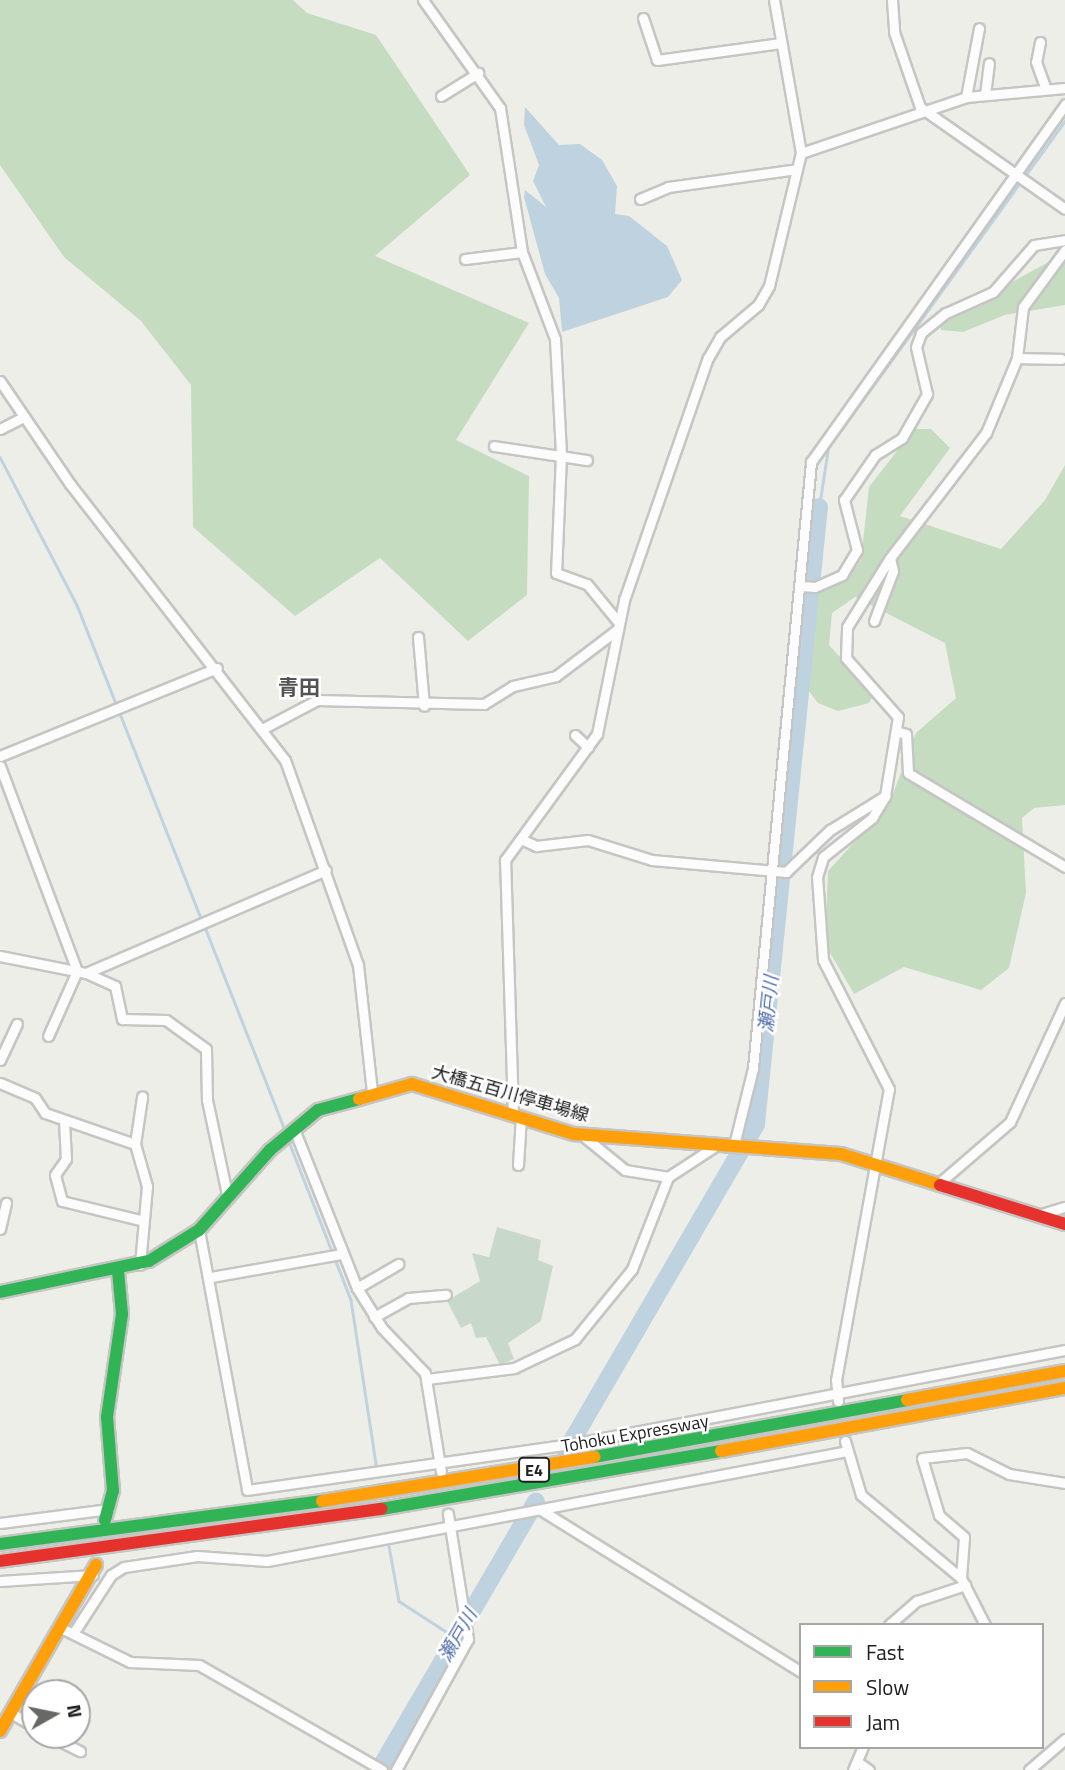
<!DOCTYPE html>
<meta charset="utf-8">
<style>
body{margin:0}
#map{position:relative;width:1065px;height:1770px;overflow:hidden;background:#eeeee9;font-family:"Titillium Web","Noto Sans JP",sans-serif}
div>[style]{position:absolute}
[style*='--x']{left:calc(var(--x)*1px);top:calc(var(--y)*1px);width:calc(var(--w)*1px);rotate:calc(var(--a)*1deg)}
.forest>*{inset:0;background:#c5dcc0}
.cemetery>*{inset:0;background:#c8d9cb}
.water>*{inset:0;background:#bed3df}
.stream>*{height:2.5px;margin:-1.25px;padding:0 1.25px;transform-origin:1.25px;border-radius:1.25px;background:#bed3df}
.river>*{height:18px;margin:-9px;padding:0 9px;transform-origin:9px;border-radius:9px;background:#bed3df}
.roads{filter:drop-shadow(2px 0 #c5c5c3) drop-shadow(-2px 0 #c5c5c3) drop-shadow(0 2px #c5c5c3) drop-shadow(0 -2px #c5c5c3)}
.street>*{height:9px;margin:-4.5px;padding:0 4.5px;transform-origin:4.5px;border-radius:4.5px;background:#fcfcfc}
.fast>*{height:12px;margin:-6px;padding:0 6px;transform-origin:6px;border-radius:6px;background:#30b455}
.slow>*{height:12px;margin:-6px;padding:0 6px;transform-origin:6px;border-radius:6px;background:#ff9f0a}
.jam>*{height:12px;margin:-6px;padding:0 6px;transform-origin:6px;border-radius:6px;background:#e5322d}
span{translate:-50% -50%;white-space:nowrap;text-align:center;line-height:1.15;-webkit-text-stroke:5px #fff;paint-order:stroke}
.shield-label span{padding:2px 5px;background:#fff;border:2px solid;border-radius:5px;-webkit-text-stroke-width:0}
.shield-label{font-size:16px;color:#202020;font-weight:700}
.street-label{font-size:18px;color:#202020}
.water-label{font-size:19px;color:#516dab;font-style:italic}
.quarter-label{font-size:21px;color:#535353;font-weight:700}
.legend{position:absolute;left:799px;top:1623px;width:245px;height:126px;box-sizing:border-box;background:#fff;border:2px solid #a6a6a6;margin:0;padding:9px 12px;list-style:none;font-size:21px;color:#202020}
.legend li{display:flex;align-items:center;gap:14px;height:35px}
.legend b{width:35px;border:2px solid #a6a6a6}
.north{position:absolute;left:21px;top:1679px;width:70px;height:70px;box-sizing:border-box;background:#fff;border:2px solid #a6a6a6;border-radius:50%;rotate:81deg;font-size:19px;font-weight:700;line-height:28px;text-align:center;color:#202020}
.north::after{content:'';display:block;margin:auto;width:24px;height:32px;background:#686866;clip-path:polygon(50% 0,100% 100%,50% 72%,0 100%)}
</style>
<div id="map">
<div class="forest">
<i style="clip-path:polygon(0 0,293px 0,307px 13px,376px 35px,470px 175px,375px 256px,529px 323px,456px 440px,529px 476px,527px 595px,468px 641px,380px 558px,295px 616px,193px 527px,191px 385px,141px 321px,64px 257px,0 165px)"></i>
<i style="clip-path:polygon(1065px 253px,1065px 305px,1005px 315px,963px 332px,941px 330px,939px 322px)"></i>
<i style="clip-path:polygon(914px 429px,931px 429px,950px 448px,900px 516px,1001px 549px,1045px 500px,1065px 465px,1065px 805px,1034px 808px,1022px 818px,1026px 893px,1009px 968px,981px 990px,904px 967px,854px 994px,825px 944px,828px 871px,889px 804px,916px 733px,956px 698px,945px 643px,855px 597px,832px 613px,829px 645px,874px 694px,869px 703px,838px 711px,818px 703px,806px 687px,816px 594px,845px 581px,861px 560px,869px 487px)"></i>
</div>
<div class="cemetery">
<i style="clip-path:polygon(497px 1227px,541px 1240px,538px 1260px,553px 1266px,541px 1321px,508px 1343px,514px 1359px,500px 1365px,486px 1337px,476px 1338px,471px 1323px,461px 1328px,447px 1301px,480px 1281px,472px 1253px,489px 1257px)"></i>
</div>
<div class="water">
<i style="clip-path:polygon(525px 107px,559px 145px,580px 144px,602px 160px,617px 186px,615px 214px,629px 216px,667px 246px,682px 280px,668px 297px,562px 332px,559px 298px,545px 274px,524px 197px,525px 190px,546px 207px,533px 181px,539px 165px,524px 125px)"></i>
</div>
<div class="stream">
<i style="--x:0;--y:457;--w:167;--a:62.5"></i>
<i style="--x:77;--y:605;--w:337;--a:68.4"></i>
<i style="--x:819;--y:507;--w:60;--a:-81.3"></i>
<i style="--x:828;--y:448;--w:404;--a:-54.1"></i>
<i style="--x:205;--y:927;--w:221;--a:68.5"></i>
<i style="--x:288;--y:1139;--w:173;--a:68.6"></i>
<i style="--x:351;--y:1300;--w:166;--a:81.3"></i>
<i style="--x:389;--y:1546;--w:56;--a:79.7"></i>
<i style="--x:399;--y:1601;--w:68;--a:33"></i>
</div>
<div class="river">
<i style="--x:566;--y:1451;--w:378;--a:-59.8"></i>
<i style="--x:756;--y:1124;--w:620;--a:-84.17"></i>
<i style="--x:379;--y:1770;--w:311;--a:-59.7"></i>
</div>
<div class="roads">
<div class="street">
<i style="--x:423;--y:0;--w:133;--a:54.5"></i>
<i style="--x:500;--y:108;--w:146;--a:81.3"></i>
<i style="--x:522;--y:252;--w:93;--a:69.2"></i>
<i style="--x:555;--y:339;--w:116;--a:87"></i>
<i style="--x:561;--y:455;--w:118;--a:92.4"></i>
<i style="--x:556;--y:573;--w:33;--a:20"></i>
<i style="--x:587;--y:584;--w:50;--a:50.6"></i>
<i style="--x:892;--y:0;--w:32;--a:86"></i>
<i style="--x:894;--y:32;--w:79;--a:70.9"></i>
<i style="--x:920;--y:107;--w:177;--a:35.1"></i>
<i style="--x:643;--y:18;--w:44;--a:71.6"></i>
<i style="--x:657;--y:60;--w:125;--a:-7.8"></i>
<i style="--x:1040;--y:42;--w:20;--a:101"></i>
<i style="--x:1036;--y:62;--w:27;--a:70"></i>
<i style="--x:985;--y:95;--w:32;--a:-83"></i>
<i style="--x:441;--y:96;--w:44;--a:-31.9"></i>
<i style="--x:966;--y:97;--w:70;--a:-79.3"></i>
<i style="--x:801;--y:153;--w:174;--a:-18.7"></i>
<i style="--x:966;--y:97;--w:99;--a:-5.2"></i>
<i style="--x:640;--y:199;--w:30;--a:-23"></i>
<i style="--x:668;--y:187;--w:130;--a:-7.9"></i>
<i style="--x:465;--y:259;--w:57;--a:-7"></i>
<i style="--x:1017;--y:358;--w:44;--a:1.3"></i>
<i style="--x:0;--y:381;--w:125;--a:55.8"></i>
<i style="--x:70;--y:484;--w:350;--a:52.1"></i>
<i style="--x:285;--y:760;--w:218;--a:70.4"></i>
<i style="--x:358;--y:965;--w:127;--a:83.7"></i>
<i style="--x:0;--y:429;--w:27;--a:-27"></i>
<i style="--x:494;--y:446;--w:94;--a:8.6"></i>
<i style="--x:801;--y:586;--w:14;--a:4"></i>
<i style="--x:815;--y:587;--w:30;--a:-24"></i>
<i style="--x:842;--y:575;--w:29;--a:-59"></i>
<i style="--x:857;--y:550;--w:52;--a:-104.6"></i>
<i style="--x:844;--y:500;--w:55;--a:-55.4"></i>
<i style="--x:875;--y:455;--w:32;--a:-32"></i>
<i style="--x:902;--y:438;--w:51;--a:-60.4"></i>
<i style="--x:927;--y:394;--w:48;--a:-103.2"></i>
<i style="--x:916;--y:347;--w:15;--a:-70"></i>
<i style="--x:921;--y:333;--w:32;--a:-39"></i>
<i style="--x:946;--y:313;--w:51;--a:-24.1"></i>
<i style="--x:993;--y:292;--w:62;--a:-48.9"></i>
<i style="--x:1034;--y:245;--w:31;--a:-9"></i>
<i style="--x:874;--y:621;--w:53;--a:-69.2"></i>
<i style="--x:893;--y:571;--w:13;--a:-103"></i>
<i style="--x:418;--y:637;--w:69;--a:85"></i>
<i style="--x:264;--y:728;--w:60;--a:-27.8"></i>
<i style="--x:317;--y:700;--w:167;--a:1.4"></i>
<i style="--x:484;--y:704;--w:34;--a:-32"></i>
<i style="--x:513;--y:686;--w:44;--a:-13.1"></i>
<i style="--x:556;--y:676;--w:78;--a:-37.2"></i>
<i style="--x:899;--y:732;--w:7;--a:16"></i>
<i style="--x:906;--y:734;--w:39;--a:87"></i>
<i style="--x:908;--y:773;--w:183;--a:30.9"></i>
<i style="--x:575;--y:735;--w:18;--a:43"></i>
<i style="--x:0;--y:756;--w:234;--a:-22.1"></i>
<i style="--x:0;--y:766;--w:219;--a:69.4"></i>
<i style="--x:77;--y:971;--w:71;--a:114"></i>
<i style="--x:521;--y:839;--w:17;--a:25"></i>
<i style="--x:536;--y:846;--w:52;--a:-6.6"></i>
<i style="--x:588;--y:840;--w:67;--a:17.4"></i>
<i style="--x:652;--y:860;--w:135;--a:5.1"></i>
<i style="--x:786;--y:872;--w:61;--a:-43.7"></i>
<i style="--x:830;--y:830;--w:65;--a:-31.7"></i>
<i style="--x:885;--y:796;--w:80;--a:-80.7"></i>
<i style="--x:898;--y:717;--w:79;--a:-131.4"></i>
<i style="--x:846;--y:658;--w:31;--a:-88"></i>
<i style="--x:847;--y:627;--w:81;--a:-58.1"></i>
<i style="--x:890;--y:558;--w:158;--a:-52.5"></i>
<i style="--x:986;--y:433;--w:81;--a:-67.5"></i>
<i style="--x:1017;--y:358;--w:51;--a:-83.3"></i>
<i style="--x:1023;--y:307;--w:71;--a:-53.6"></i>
<i style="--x:0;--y:956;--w:88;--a:11.2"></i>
<i style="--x:86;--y:973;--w:261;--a:-23.2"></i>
<i style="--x:86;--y:973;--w:32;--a:24"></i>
<i style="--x:115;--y:986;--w:34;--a:78"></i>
<i style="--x:122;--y:1019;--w:44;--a:1.3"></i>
<i style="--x:166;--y:1020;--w:49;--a:35.9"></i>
<i style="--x:206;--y:1049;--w:51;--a:88.9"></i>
<i style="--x:207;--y:1100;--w:101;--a:78"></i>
<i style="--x:0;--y:1060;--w:40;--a:-65"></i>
<i style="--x:0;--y:1083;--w:38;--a:23"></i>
<i style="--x:35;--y:1098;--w:18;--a:56"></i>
<i style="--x:45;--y:1113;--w:95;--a:19"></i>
<i style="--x:135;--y:1144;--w:44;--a:74.1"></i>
<i style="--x:147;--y:1186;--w:79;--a:95.1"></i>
<i style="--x:513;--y:1112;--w:252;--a:-91.8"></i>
<i style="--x:505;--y:860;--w:156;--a:-53.9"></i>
<i style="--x:597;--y:734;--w:137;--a:-78.6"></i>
<i style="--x:624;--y:600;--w:256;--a:-70.9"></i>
<i style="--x:708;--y:358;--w:24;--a:-60"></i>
<i style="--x:720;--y:337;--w:50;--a:-40.1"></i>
<i style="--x:758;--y:305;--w:22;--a:-60"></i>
<i style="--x:769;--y:286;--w:137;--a:-76.5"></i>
<i style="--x:801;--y:153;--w:155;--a:-100"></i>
<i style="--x:64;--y:1121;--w:38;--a:87"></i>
<i style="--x:66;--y:1159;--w:19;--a:125"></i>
<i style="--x:55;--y:1175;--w:27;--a:75"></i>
<i style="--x:62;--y:1201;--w:80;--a:13.7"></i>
<i style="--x:294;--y:1129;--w:171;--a:68.4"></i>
<i style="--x:357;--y:1288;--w:47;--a:58"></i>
<i style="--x:382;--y:1328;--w:62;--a:46.3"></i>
<i style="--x:425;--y:1373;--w:100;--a:80.8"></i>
<i style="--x:582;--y:1135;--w:55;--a:39.1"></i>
<i style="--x:625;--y:1170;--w:44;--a:9.2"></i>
<i style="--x:135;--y:1144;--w:48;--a:-81.5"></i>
<i style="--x:734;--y:1145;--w:79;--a:-76.1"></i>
<i style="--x:753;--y:1068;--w:609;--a:-84.53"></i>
<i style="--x:811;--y:462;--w:439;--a:-54.6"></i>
<i style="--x:518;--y:1165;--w:49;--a:-86.5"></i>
<i style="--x:937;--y:1185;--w:96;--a:-40.8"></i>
<i style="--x:1010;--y:1122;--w:131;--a:-65.2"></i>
<i style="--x:1038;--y:1215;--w:28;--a:-17"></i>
<i style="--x:0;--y:1229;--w:27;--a:-77"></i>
<i style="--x:199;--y:1230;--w:264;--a:79.5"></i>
<i style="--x:247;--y:1490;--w:333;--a:-8.1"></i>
<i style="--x:577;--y:1443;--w:497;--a:-10.8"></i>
<i style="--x:211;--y:1277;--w:133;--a:-10"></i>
<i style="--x:357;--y:1288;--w:48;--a:-30.3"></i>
<i style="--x:374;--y:1317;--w:39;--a:-29"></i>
<i style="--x:408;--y:1298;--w:38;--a:-5"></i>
<i style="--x:427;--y:1379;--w:88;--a:-7.2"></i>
<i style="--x:514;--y:1368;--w:68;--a:-25.4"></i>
<i style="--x:575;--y:1339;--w:90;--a:-50.8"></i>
<i style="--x:632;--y:1269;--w:99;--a:-68.6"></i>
<i style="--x:668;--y:1177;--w:59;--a:-33.1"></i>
<i style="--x:838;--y:1401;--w:21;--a:-95"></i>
<i style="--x:836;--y:1380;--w:296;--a:-79.7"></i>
<i style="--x:889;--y:1089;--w:145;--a:-117.1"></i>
<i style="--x:823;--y:960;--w:83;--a:-94.1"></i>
<i style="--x:817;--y:877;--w:21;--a:-73"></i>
<i style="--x:823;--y:857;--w:63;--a:-38.5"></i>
<i style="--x:872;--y:818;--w:26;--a:-59"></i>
<i style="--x:845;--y:1441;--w:56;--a:73.5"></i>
<i style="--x:861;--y:1495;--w:130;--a:39.7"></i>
<i style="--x:961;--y:1578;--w:53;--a:62.9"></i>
<i style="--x:541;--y:1510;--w:306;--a:31.9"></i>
<i style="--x:0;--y:1523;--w:110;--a:-7.3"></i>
<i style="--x:961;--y:1578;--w:41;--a:-85.8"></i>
<i style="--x:964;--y:1537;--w:33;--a:-139"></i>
<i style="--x:939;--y:1515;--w:59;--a:-106.6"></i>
<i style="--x:922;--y:1458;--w:45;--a:-6.3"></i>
<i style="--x:967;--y:1453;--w:47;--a:26.6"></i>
<i style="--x:1009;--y:1474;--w:57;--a:9.1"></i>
<i style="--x:0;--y:1581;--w:93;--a:-3.7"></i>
<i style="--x:889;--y:1625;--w:37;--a:-41"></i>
<i style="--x:917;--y:1601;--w:51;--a:-18.4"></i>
<i style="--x:63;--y:1629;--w:75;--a:26.2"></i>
<i style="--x:130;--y:1662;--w:69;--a:2.5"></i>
<i style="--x:199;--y:1665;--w:211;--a:29.8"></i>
<i style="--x:74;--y:1632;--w:68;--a:-57"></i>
<i style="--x:111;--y:1575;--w:15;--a:-32"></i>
<i style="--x:124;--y:1567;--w:74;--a:-8.6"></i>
<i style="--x:197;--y:1556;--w:70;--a:4.1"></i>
<i style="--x:267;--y:1561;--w:590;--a:-10.74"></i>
<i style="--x:11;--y:1713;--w:28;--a:30"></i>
<i style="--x:48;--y:1735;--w:36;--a:27"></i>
<i style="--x:859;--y:1763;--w:12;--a:35"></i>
<i style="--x:396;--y:1770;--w:149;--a:-61.2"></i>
<i style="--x:468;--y:1639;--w:127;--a:-99.1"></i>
<i style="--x:853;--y:1770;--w:25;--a:-67"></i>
<i style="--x:1029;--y:1770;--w:48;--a:-40.7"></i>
</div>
<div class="fast">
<i style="--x:0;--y:1292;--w:152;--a:-11.8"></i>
<i style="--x:149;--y:1261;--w:59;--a:-31.8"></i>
<i style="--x:199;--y:1230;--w:107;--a:-48.4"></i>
<i style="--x:270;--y:1150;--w:62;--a:-39.8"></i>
<i style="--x:318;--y:1110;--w:42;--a:-15"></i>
<i style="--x:594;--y:1457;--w:318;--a:-10.3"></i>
<i style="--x:381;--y:1509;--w:345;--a:-9.7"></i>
<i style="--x:105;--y:1520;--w:30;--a:-75"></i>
<i style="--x:113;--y:1491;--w:74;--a:-94.6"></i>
<i style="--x:107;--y:1417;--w:104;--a:-81.7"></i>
<i style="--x:122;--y:1314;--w:43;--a:-95.3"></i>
<i style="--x:0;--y:1544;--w:325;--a:-7.6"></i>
</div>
<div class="slow">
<i style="--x:359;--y:1099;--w:55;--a:-15.8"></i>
<i style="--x:412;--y:1084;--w:170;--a:17.2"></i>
<i style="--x:574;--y:1134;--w:268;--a:4.3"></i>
<i style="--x:841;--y:1154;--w:104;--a:17.4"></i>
<i style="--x:907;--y:1400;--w:161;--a:-10.4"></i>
<i style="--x:721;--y:1451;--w:350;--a:-10.4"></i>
<i style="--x:322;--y:1501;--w:276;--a:-9.2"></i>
<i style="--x:0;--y:1731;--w:192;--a:-60"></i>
</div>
<div class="jam">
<i style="--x:940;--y:1185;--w:131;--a:17.3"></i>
<i style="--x:0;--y:1561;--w:385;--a:-7.8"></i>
</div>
</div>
<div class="shield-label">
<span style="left:534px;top:1470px">E4</span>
</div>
<div class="street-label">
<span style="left:510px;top:1094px;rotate:16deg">大橋五百川停車場線</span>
<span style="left:635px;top:1434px;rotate:-10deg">Tohoku Expressway</span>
</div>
<div class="water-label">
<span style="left:768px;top:1004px;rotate:-84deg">瀬戸川</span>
<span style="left:457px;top:1635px;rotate:-60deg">瀬戸川</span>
</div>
<div class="quarter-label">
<span style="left:299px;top:687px">青田</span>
</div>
<ul class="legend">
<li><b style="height:9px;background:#30b455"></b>Fast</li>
<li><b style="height:9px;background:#ff9f0a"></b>Slow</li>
<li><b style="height:9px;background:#e5322d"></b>Jam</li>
</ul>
<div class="north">N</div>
</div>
